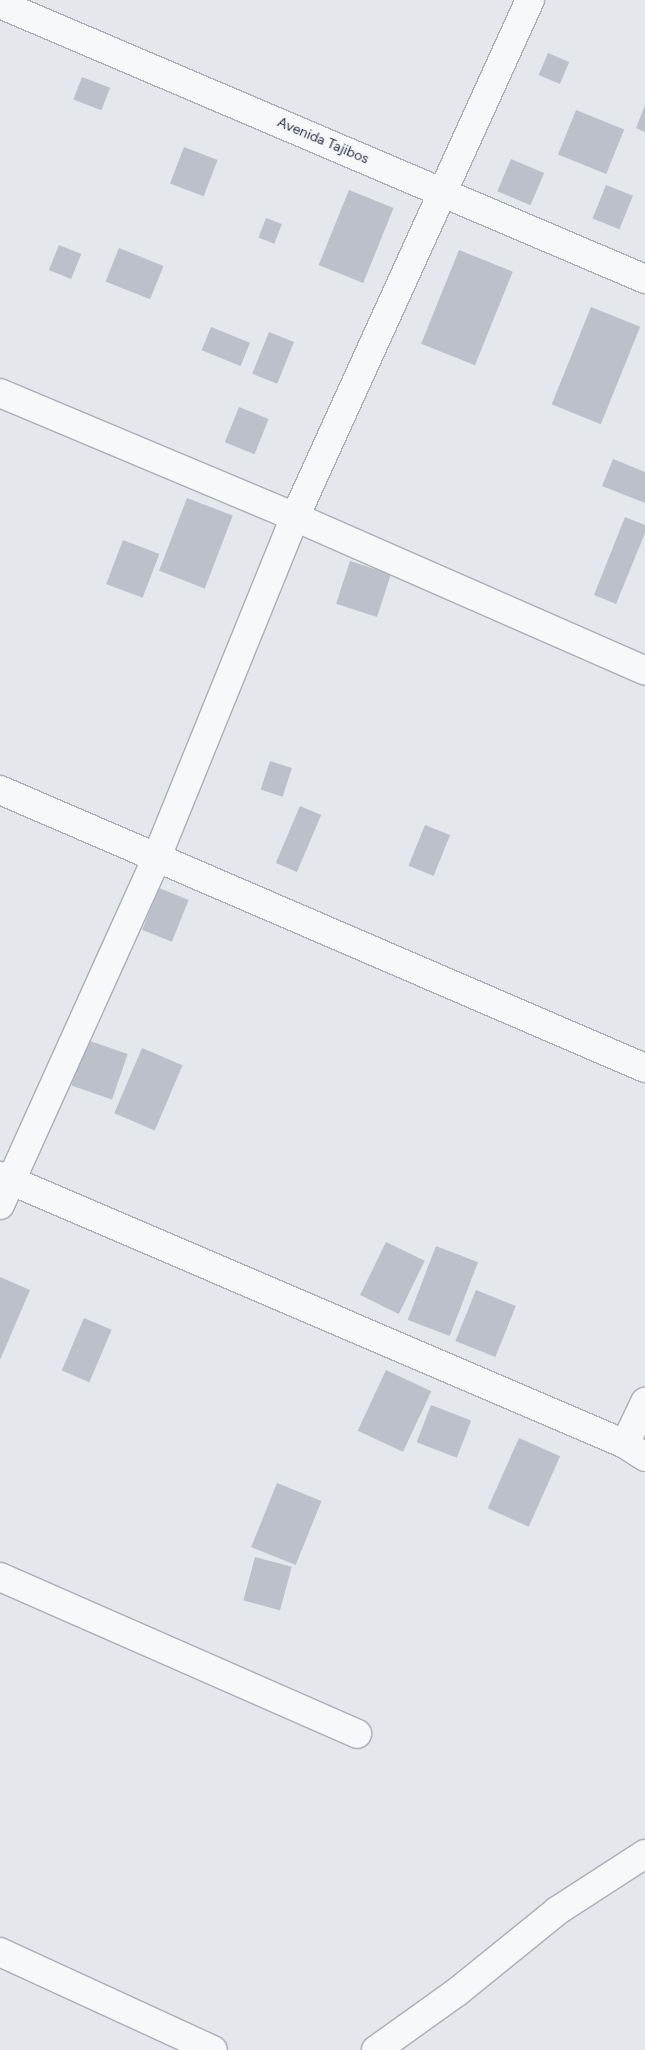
<!DOCTYPE html>
<style>
body{margin:0}
#map{position:relative;width:645px;height:2050px;overflow:hidden;background:#e4e7ec;font-family:Figtree,sans-serif}
div>[style]{position:absolute}
[style*='--x']{left:calc(var(--x)*1px);top:calc(var(--y)*1px);width:calc(var(--w)*1px);rotate:calc(var(--a)*1deg)}
.building>*{inset:0;background:#bbc0ca;transform-origin:0 0}
.roads{filter:drop-shadow(1px 0 #a9aeb7) drop-shadow(-1px 0 #a9aeb7) drop-shadow(0 1px #a9aeb7) drop-shadow(0 -1px #a9aeb7)}
.minor>*{height:28px;margin:-14px;padding:0 14px;transform-origin:14px;border-radius:14px;background:#f7f8fa}
span{translate:-50% -50%;white-space:nowrap;text-align:center;line-height:1.15;-webkit-text-stroke:5px #f4f6f9;paint-order:stroke}
.street-label{font-size:14px;color:#2b3445}
</style>
<div id="map">
<div class="building">
<i style="left:548px;top:53px;width:23px;height:24px;rotate:23deg"></i>
<i style="left:82px;top:77px;width:30px;height:24px;rotate:21deg"></i>
<i style="clip-path:polygon(645px 105px,645px 132px,636px 128px)"></i>
<i style="left:576px;top:110px;width:52px;height:48px;rotate:22deg"></i>
<i style="left:184px;top:147px;width:36px;height:39px;rotate:21deg"></i>
<i style="left:511px;top:159px;width:36px;height:35px;rotate:23deg"></i>
<i style="left:606px;top:185px;width:29px;height:36px;rotate:22deg"></i>
<i style="left:349px;top:190px;width:48px;height:81px;rotate:22deg"></i>
<i style="left:266px;top:218px;width:17px;height:21px;rotate:21deg"></i>
<i style="left:59px;top:245px;width:24px;height:27px;rotate:22deg"></i>
<i style="left:119px;top:248px;width:48px;height:36px;rotate:22deg"></i>
<i style="left:459px;top:250px;width:58px;height:101px;rotate:22deg"></i>
<i style="left:591px;top:307px;width:53px;height:105px;rotate:22deg"></i>
<i style="left:211px;top:327px;width:42px;height:25px;rotate:22deg"></i>
<i style="left:269px;top:332px;width:27px;height:45px;rotate:22deg"></i>
<i style="left:239px;top:407px;width:32px;height:38px;rotate:22deg"></i>
<i style="clip-path:polygon(613px 459px,645px 472px,645px 503px,602px 486px)"></i>
<i style="left:187px;top:498px;width:49px;height:78px;rotate:21deg"></i>
<i style="clip-path:polygon(625px 517px,645px 525px,645px 533px,616px 604px,594px 595px)"></i>
<i style="left:123px;top:540px;width:39px;height:47px;rotate:21deg"></i>
<i style="left:350px;top:561px;width:43px;height:45px;rotate:18deg"></i>
<i style="left:270px;top:761px;width:23px;height:30px;rotate:18deg"></i>
<i style="left:300px;top:806px;width:23px;height:62px;rotate:23deg"></i>
<i style="left:425px;top:825px;width:27px;height:44px;rotate:22deg"></i>
<i style="left:159px;top:888px;width:32px;height:45px;rotate:22deg"></i>
<i style="left:87px;top:1040px;width:43px;height:48px;rotate:19deg"></i>
<i style="left:142px;top:1048px;width:44px;height:71px;rotate:23deg"></i>
<i style="left:386px;top:1242px;width:43px;height:59px;rotate:26deg"></i>
<i style="left:436px;top:1246px;width:45px;height:79px;rotate:21deg"></i>
<i style="clip-path:polygon(0 1277px,30px 1290px,0 1360px)"></i>
<i style="left:476px;top:1290px;width:43px;height:55px;rotate:22deg"></i>
<i style="left:84px;top:1318px;width:30px;height:57px;rotate:23deg"></i>
<i style="left:386px;top:1370px;width:50px;height:67px;rotate:25deg"></i>
<i style="left:431px;top:1405px;width:43px;height:40px;rotate:21deg"></i>
<i style="left:519px;top:1438px;width:45px;height:77px;rotate:24deg"></i>
<i style="left:277px;top:1483px;width:48px;height:69px;rotate:22deg"></i>
<i style="left:255px;top:1557px;width:38px;height:45px;rotate:15deg"></i>
</div>
<div class="roads">
<div class="minor">
<i style="--x:0;--y:4;--w:701;--a:23.09"></i>
<i style="--x:0;--y:393;--w:320;--a:22.8"></i>
<i style="--x:295;--y:517;--w:382;--a:23.7"></i>
<i style="--x:0;--y:790;--w:702;--a:23.32"></i>
<i style="--x:0;--y:1176;--w:680;--a:23.21"></i>
<i style="--x:625;--y:1444;--w:24;--a:33"></i>
<i style="--x:0;--y:1205;--w:380;--a:-65.7"></i>
<i style="--x:156;--y:859;--w:369;--a:-67.9"></i>
<i style="--x:295;--y:517;--w:568;--a:-65.56"></i>
<i style="--x:625;--y:1444;--w:47;--a:-64.5"></i>
<i style="--x:0;--y:1577;--w:390;--a:23.7"></i>
<i style="--x:0;--y:1952;--w:234;--a:24.7"></i>
<i style="--x:376;--y:2050;--w:100;--a:-35.6"></i>
<i style="--x:457;--y:1992;--w:129;--a:-39"></i>
<i style="--x:557;--y:1911;--w:105;--a:-32.9"></i>
</div>
</div>
<div class="street-label">
<span style="left:323px;top:141px;rotate:23deg">Avenida Tajibos</span>
</div>
</div>
